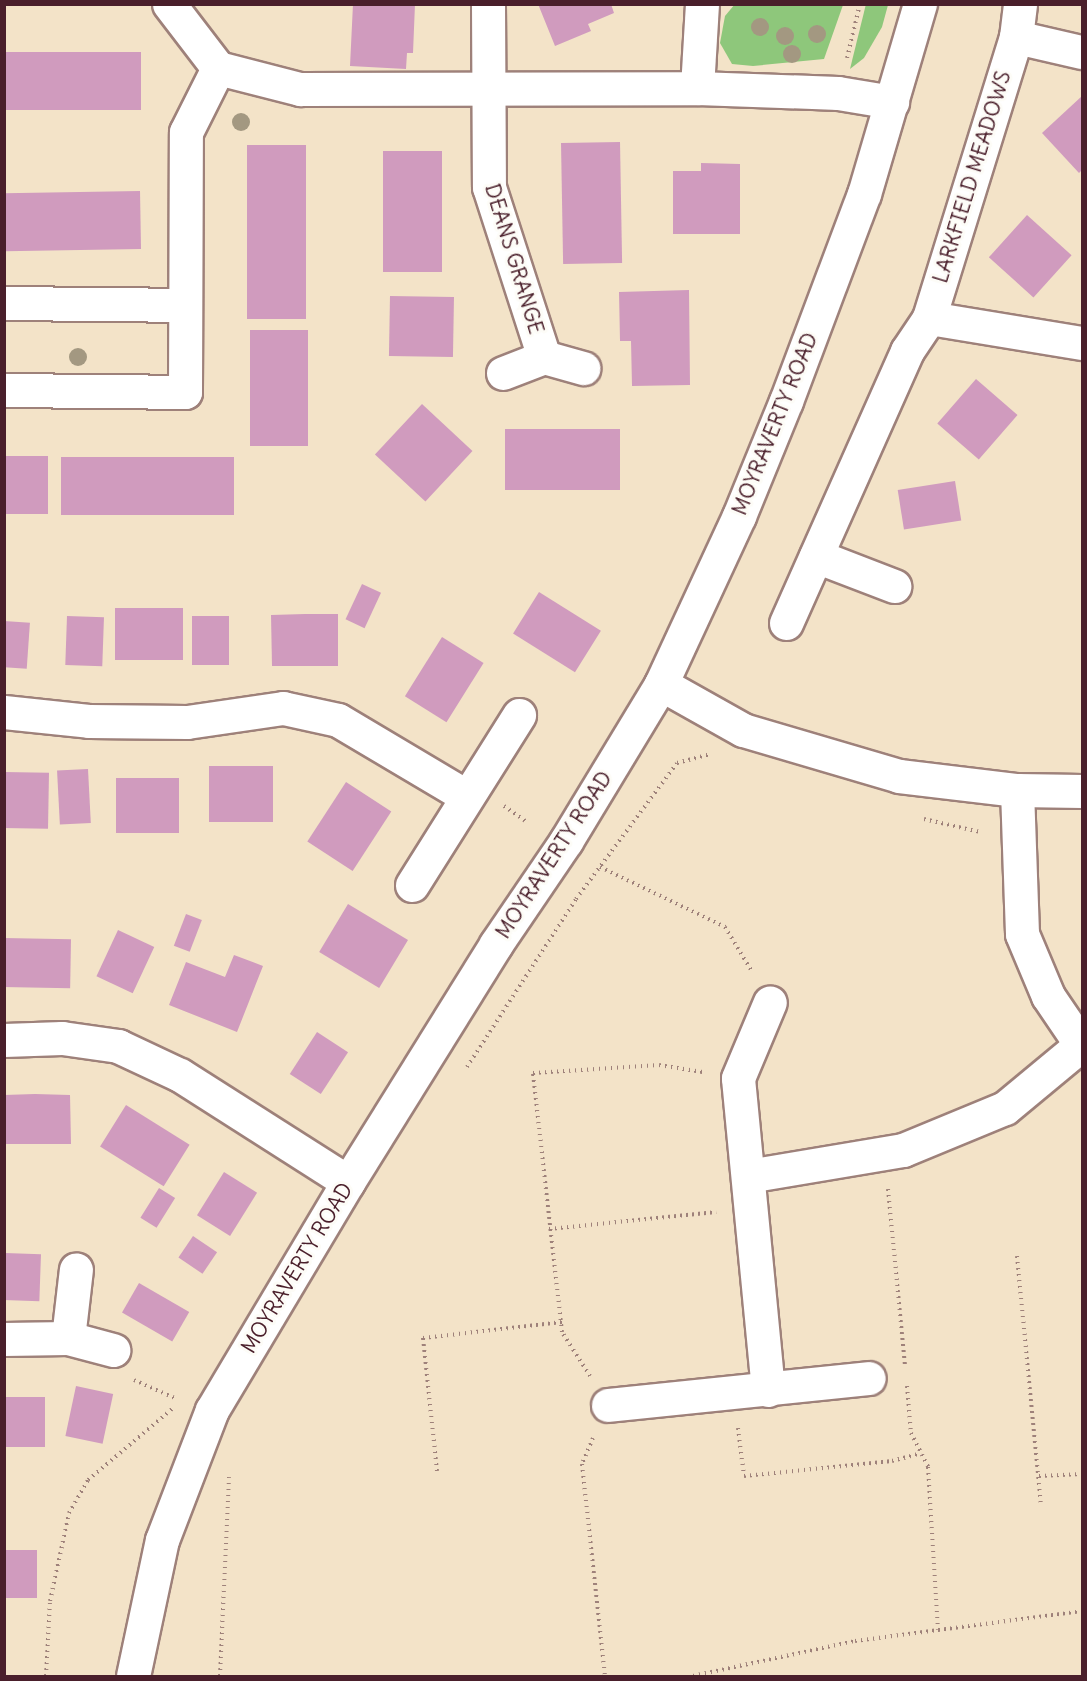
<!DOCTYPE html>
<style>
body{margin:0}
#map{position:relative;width:1087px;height:1681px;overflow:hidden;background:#f3e3c8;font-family:Delius,sans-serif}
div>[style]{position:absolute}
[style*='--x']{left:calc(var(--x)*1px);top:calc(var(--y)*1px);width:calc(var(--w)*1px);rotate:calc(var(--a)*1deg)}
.green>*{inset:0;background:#8ec77b}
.building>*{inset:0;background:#d09bbe;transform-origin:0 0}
.path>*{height:4px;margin-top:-2px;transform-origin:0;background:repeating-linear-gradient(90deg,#9e817a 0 1.5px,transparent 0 6px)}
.roads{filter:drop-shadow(2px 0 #9e817a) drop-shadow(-2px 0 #9e817a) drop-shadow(0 2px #9e817a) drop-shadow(0 -2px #9e817a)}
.minor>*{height:33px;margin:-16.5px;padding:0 16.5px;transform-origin:16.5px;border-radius:16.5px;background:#fff}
.tertiary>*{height:33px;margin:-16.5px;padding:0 16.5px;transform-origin:16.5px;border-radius:16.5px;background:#fff}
.trees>*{width:18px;height:18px;margin:-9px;border-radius:50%;background:#a39881}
span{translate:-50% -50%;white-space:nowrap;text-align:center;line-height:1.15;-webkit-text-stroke:6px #fdfcf7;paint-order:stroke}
.street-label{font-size:21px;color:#4a1f2b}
.frame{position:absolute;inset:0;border:6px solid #4a1f2b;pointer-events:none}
</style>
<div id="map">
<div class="green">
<i style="clip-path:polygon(735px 4px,843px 4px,843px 5px,824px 59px,753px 66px,732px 64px,720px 43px,725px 16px)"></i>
<i style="clip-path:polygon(866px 4px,888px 5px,882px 27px,864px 58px,850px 69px)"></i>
</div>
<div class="building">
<i style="clip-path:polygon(353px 4px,415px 4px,413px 53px,407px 53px,406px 69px,350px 66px)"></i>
<i style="clip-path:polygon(538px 4px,611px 4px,614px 13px,588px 24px,591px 31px,555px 46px)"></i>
<i style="left:4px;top:52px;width:137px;height:58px"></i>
<i style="clip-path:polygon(1082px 96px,1082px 170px,1079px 173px,1042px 133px)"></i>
<i style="left:620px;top:142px;width:121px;height:59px;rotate:89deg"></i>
<i style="left:247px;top:145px;width:59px;height:174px"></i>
<i style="left:383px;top:151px;width:59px;height:121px"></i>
<i style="clip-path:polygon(701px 163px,740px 164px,740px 234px,673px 234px,673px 171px,701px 171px)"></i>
<i style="left:140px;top:191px;width:58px;height:136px;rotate:89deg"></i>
<i style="left:1027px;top:215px;width:60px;height:57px;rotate:42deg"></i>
<i style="clip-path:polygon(689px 290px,690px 385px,632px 386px,631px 341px,620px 341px,619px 292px)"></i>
<i style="left:390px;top:296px;width:64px;height:60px;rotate:1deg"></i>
<i style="left:250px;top:330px;width:58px;height:116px"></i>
<i style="left:976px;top:379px;width:55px;height:59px;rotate:41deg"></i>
<i style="left:422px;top:404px;width:69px;height:69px;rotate:43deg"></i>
<i style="left:505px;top:429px;width:115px;height:61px"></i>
<i style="left:4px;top:456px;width:44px;height:58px"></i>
<i style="left:61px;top:457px;width:173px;height:58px"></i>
<i style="left:955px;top:481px;width:40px;height:58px;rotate:81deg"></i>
<i style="left:362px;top:584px;width:21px;height:39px;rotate:25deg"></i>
<i style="left:539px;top:592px;width:73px;height:49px;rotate:32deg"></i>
<i style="left:115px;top:608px;width:68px;height:52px"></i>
<i style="clip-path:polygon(305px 614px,338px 614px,338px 666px,272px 666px,271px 615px)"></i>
<i style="left:67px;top:616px;width:37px;height:49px;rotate:2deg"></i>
<i style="left:192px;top:616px;width:37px;height:49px"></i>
<i style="left:4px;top:621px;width:26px;height:46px;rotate:4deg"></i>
<i style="left:442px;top:637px;width:49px;height:70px;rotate:32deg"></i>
<i style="left:209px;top:766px;width:64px;height:56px"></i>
<i style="left:88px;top:769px;width:54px;height:31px;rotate:87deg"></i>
<i style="left:4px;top:772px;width:45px;height:56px;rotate:1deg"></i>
<i style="left:116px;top:778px;width:63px;height:55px"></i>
<i style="left:346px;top:782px;width:54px;height:71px;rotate:33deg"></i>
<i style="left:348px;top:904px;width:70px;height:56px;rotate:31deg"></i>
<i style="left:186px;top:914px;width:17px;height:34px;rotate:21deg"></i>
<i style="left:118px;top:930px;width:40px;height:51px;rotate:25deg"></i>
<i style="left:4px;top:938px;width:67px;height:49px;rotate:1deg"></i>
<i style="clip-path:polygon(234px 955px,263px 966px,237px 1032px,169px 1005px,186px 962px,225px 977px)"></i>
<i style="left:317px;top:1032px;width:37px;height:50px;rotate:33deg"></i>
<i style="clip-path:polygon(35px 1094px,70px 1095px,71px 1144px,4px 1144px,4px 1095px)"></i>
<i style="left:126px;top:1105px;width:75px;height:49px;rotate:32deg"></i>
<i style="left:224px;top:1172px;width:39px;height:51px;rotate:32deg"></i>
<i style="left:159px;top:1188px;width:19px;height:35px;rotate:32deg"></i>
<i style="left:193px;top:1236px;width:29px;height:26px;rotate:34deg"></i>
<i style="left:5px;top:1253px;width:36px;height:47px;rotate:2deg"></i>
<i style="left:139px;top:1283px;width:58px;height:34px;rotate:30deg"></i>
<i style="left:76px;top:1386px;width:38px;height:51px;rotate:12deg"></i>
<i style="left:4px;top:1397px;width:41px;height:50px"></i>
<i style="left:4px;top:1550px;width:33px;height:48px"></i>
</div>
<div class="path">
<i style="--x:847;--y:58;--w:56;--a:-76.5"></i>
<i style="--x:504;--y:806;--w:29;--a:35"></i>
<i style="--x:924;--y:819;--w:57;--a:13.1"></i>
<i style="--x:600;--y:867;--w:139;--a:25.6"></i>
<i style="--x:725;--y:927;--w:50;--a:58.8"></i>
<i style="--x:467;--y:1067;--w:200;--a:-57"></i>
<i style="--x:576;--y:899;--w:169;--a:-53.4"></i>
<i style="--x:677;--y:763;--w:34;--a:-15"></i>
<i style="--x:888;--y:1189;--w:176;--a:84.5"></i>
<i style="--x:549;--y:1229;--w:168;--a:-5.8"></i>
<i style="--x:1017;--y:1256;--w:249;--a:84.5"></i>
<i style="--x:590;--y:1376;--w:52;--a:-122.5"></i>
<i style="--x:562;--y:1332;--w:261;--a:-96.4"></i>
<i style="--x:533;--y:1073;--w:126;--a:-3.6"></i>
<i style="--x:659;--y:1065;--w:44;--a:9.2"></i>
<i style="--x:134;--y:1380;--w:47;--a:23.8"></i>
<i style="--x:907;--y:1386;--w:47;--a:85.1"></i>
<i style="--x:911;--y:1433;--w:38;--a:63"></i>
<i style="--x:928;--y:1467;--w:163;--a:86.5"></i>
<i style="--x:738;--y:1428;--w:48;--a:82.9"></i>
<i style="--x:744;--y:1476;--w:149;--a:-5.8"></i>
<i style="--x:892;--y:1461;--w:30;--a:-15"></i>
<i style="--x:593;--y:1438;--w:28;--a:113"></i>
<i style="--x:582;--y:1464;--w:213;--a:83.8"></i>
<i style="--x:437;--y:1471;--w:134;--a:-96"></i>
<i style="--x:423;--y:1338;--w:140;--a:-6.6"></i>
<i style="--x:1039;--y:1476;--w:43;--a:-2.7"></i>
<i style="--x:46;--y:1676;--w:75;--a:-86.9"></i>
<i style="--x:50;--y:1601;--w:90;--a:-77.8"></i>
<i style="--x:69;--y:1513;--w:38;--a:-60"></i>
<i style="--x:88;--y:1480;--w:110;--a:-40.2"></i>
<i style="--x:220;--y:1676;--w:199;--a:-87.4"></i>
<i style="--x:693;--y:1676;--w:166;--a:-12.2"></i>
<i style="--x:855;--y:1641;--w:229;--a:-7.5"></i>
</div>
<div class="roads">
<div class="minor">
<i style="--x:169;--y:4;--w:81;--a:52.6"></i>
<i style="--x:218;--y:68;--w:85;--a:14.4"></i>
<i style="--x:300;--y:89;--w:397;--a:-0.1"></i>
<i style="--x:697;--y:88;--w:141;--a:2"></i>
<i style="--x:838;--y:93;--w:55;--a:9.5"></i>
<i style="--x:488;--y:4;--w:183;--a:89.7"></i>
<i style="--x:489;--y:187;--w:179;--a:72.1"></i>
<i style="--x:1016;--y:37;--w:67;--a:13"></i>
<i style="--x:697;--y:88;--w:84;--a:-86.6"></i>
<i style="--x:4;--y:303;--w:181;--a:0.6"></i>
<i style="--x:929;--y:318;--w:155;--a:9.3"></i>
<i style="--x:503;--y:373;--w:44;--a:-21.3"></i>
<i style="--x:544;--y:357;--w:41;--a:15.8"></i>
<i style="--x:4;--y:390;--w:181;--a:0.6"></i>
<i style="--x:185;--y:392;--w:260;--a:-89.8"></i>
<i style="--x:186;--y:132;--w:72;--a:-63.4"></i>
<i style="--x:816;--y:556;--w:84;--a:21"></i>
<i style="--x:786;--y:623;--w:298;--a:-66"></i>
<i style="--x:907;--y:351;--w:40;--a:-56"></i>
<i style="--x:929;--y:318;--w:294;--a:-72.8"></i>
<i style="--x:1016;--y:37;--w:33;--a:-83"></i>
<i style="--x:661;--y:684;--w:94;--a:29.3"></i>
<i style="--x:743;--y:730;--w:163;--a:16.4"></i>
<i style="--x:899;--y:776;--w:119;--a:6.8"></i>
<i style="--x:1017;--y:790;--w:65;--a:0.9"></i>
<i style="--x:4;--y:712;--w:85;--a:6"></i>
<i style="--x:89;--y:721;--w:98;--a:0.6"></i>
<i style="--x:187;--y:722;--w:97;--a:-8.3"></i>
<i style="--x:283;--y:708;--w:56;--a:12.3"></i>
<i style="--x:338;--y:720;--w:149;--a:30.7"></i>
<i style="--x:1017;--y:790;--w:144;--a:88"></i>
<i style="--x:1022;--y:934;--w:67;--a:67.2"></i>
<i style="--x:1048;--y:996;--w:60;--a:55.8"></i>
<i style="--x:412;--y:885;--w:201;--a:-57.8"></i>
<i style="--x:4;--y:1040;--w:58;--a:-2"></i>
<i style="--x:62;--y:1038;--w:57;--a:8.1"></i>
<i style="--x:118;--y:1046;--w:68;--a:25.1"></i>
<i style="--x:180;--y:1075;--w:199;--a:32.5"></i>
<i style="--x:748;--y:1176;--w:157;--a:-9.5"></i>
<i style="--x:903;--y:1150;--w:110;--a:-22.4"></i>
<i style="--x:1005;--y:1108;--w:99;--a:-39.7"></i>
<i style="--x:68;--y:1338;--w:69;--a:-83.4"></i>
<i style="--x:4;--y:1339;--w:64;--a:-0.9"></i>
<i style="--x:68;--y:1338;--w:47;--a:14.9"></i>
<i style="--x:768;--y:1390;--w:313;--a:-95.5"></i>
<i style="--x:738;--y:1078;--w:82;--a:-67.2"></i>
<i style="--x:608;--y:1405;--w:262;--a:-5.9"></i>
</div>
<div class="tertiary">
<i style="--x:133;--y:1676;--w:139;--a:-78"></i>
<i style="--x:162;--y:1540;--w:139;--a:-69"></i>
<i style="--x:212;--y:1410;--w:265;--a:-59.2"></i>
<i style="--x:348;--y:1182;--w:280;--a:-58.1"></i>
<i style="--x:496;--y:944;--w:125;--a:-55.8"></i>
<i style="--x:566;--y:841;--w:184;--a:-58.8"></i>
<i style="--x:661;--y:684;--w:185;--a:-65.1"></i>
<i style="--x:739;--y:516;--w:124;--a:-67.8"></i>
<i style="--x:786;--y:401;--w:221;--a:-69.4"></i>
<i style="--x:864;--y:194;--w:198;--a:-73.6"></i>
</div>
</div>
<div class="trees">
<i style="left:760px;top:27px"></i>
<i style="left:817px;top:34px"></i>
<i style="left:785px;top:36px"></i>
<i style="left:792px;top:54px"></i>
<i style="left:241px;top:122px"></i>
<i style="left:78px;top:357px"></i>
</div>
<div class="street-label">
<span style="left:972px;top:177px;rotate:-73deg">LARKFIELD MEADOWS</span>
<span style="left:514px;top:259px;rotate:73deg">DEANS GRANGE</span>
<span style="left:775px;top:424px;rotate:-68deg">MOYRAVERTY ROAD</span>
<span style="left:554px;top:855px;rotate:-57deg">MOYRAVERTY ROAD</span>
<span style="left:297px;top:1268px;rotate:-59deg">MOYRAVERTY ROAD</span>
</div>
<div class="frame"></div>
</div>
